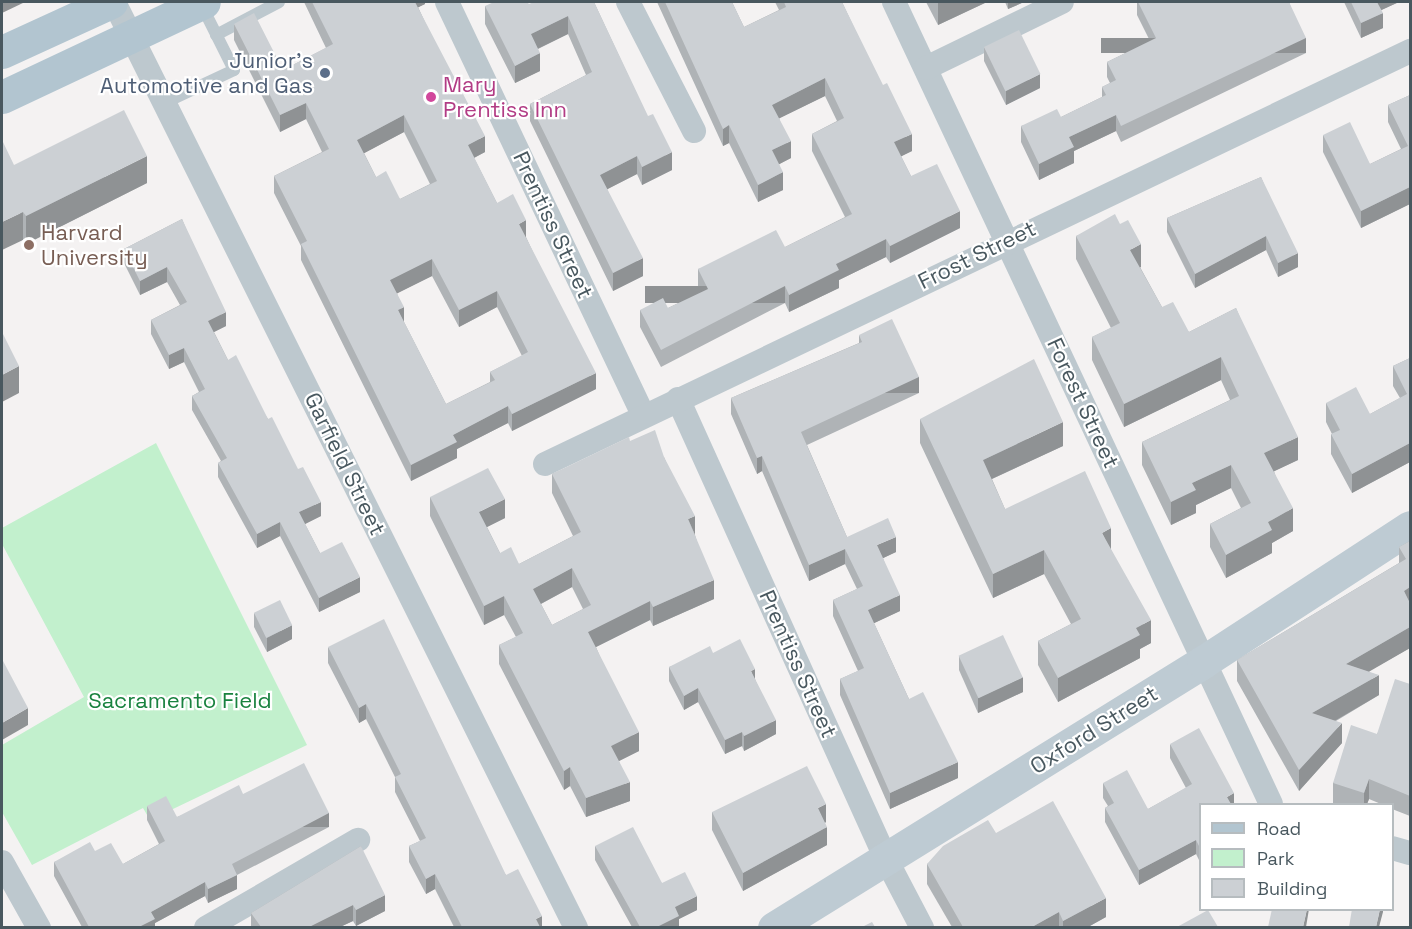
<!DOCTYPE html>
<style>
body{margin:0}
#map{position:relative;width:1412px;height:929px;overflow:hidden;background:#f4f2f2;font-family:"Space Grotesk",sans-serif}
div>[style]{position:absolute}
[style*='--x']{left:calc(var(--x)*1px);top:calc(var(--y)*1px);width:calc(var(--w)*1px);rotate:calc(var(--a)*1deg)}
.green>*{inset:0;background:#c2f0cd}
.lane>*{height:12px;margin:-6px;padding:0 6px;transform-origin:6px;border-radius:6px;background:#bdc8ce}
.street>*{height:24px;margin:-12px;padding:0 12px;transform-origin:12px;border-radius:12px;background:#bdc8ce}
.secondary>*{height:33px;margin:-16.5px;padding:0 16.5px;transform-origin:16.5px;border-radius:16.5px;background:#becbd3}
.primary>*{height:33px;margin:-16.5px;padding:0 16.5px;transform-origin:16.5px;border-radius:16.5px;background:#b2c5d0}
.wall>*{inset:0;background:#afb3b6}
.shaded-wall>*{inset:0;background:#8f9294;transform-origin:0 0}
.building>*{inset:0;background:#ccd0d4;transform-origin:0 0}
.dots>*{width:16px;height:16px;translate:-50% -50%;box-sizing:border-box;border:3px solid #fff;border-radius:50%}
span{translate:-50% -50%;white-space:nowrap;text-align:center;line-height:1.15;-webkit-text-stroke:4.5px #fff;paint-order:stroke}
.service-label{font-size:22px;color:#4e5e75}
.right{translate:-100% -50%;text-align:right}
.hotel-label{font-size:22px;color:#b23c85}
.left{translate:0 -50%;text-align:left}
.street-label{font-size:22px;color:#49585f}
.education-label{font-size:22px;color:#785e54}
.park-label{font-size:22px;color:#19823f}
.frame{position:absolute;inset:0;border:3px solid #49585f;pointer-events:none}
.legend{position:absolute;left:1199px;top:803px;width:195px;height:108px;box-sizing:border-box;background:#fff;border:2px solid #b6bcbf;margin:0;padding:8px 10px;list-style:none;font-size:18px;color:#49585f}
.legend li{display:flex;align-items:center;gap:12px;height:30px}
.legend b{width:30px;border:2px solid #b6bcbf}
</style>
<div id="map">
<div class="green">
<i style="clip-path:polygon(156px 443px,307px 745px,150px 820px,143px 808px,32px 865px,2px 812px,2px 745px,84px 697px,2px 544px,2px 528px)"></i>
</div>
<div class="lane">
<i style="--x:216;--y:35;--w:71;--a:-27.6"></i>
<i style="--x:166;--y:102;--w:75;--a:-25.2"></i>
<i style="--x:234;--y:70;--w:74;--a:-116.6"></i>
</div>
<div class="street">
<i style="--x:114;--y:2;--w:1035;--a:63.48"></i>
<i style="--x:447;--y:2;--w:458;--a:64.6"></i>
<i style="--x:628;--y:2;--w:145;--a:62.9"></i>
<i style="--x:894;--y:2;--w:886;--a:64.82"></i>
<i style="--x:926;--y:68;--w:151;--a:-25.9"></i>
<i style="--x:678;--y:399;--w:505;--a:65.67"></i>
<i style="--x:886;--y:859;--w:78;--a:62.4"></i>
<i style="--x:545;--y:464;--w:959;--a:-25.52"></i>
<i style="--x:1392;--y:848;--w:19;--a:16"></i>
<i style="--x:2;--y:862;--w:76;--a:60.7"></i>
<i style="--x:206;--y:928;--w:176;--a:-30.1"></i>
</div>
<div class="secondary">
<i style="--x:774;--y:928;--w:505;--a:-31.8"></i>
<i style="--x:1203;--y:662;--w:247;--a:-33.1"></i>
</div>
<div class="primary">
<i style="--x:2;--y:52;--w:120;--a:-24.6"></i>
<i style="--x:2;--y:97;--w:223;--a:-25.2"></i>
</div>
<div class="wall">
<i style="clip-path:polygon(evenodd,304px 2px,425px 2px,425px 4px,418px 7px,485px 152px,474px 158px,497px 203px,526px 237px,596px 389px,512px 431px,508px 423px,457px 449px,457px 458px,411px 481px,301px 260px,301px 246px,274px 193px,274px 176px,322px 152px,306px 119px,280px 132px,234px 40px,234px 24px,283px 70px,326px 48px,304px 2px,404px 132px,430px 184px,400px 199px,376px 177px,364px 153px,404px 132px,304px 2px,432px 276px,459px 327px,497px 307px,522px 356px,490px 372px,490px 382px,446px 404px,404px 322px,397px 293px,432px 276px)"></i>
<i style="clip-path:polygon(594px 2px,672px 170px,642px 185px,637px 174px,607px 189px,643px 276px,613px 291px,530px 121px,530px 104px,586px 75px,568px 34px,538px 49px,540px 71px,515px 83px,485px 24px,485px 6px)"></i>
<i style="clip-path:polygon(657px 2px,732px 2px,744px 27px,779px 10px,775px 2px,842px 2px,912px 151px,901px 156px,911px 176px,960px 228px,890px 263px,886px 257px,839px 280px,839px 288px,789px 312px,785px 303px,661px 367px,640px 327px,640px 310px,668px 308px,701px 292px,698px 287px,698px 269px,785px 247px,845px 217px,812px 151px,812px 134px,837px 121px,825px 96px,779px 118px,791px 158px,779px 164px,783px 190px,758px 202px,729px 143px,723px 146px)"></i>
<i style="clip-path:polygon(926px 2px,987px 2px,938px 25px)"></i>
<i style="clip-path:polygon(1005px 2px,1024px 2px,1008px 9px)"></i>
<i style="clip-path:polygon(1137px 2px,1289px 2px,1306px 53px,1121px 142px,1116px 131px,1074px 151px,1074px 163px,1039px 180px,1021px 142px,1021px 126px,1061px 117px,1102px 97px,1102px 87px,1110px 83px,1107px 77px,1107px 62px,1150px 41px,1137px 15px)"></i>
<i style="clip-path:polygon(1344px 2px,1399px 2px,1381px 10px,1383px 28px,1361px 38px)"></i>
<i style="clip-path:polygon(984px 47px,1040px 88px,1006px 105px,984px 61px)"></i>
<i style="clip-path:polygon(1410px 95px,1410px 204px,1361px 228px,1323px 152px,1323px 135px,1370px 164px,1401px 149px,1388px 122px,1388px 105px)"></i>
<i style="clip-path:polygon(14px 165px,147px 183px,26px 244px,23px 240px)"></i>
<i style="clip-path:polygon(1261px 177px,1298px 267px,1278px 277px,1266px 250px,1195px 288px,1167px 232px,1167px 218px)"></i>
<i style="clip-path:polygon(182px 219px,226px 326px,214px 332px,228px 360px,268px 419px,321px 516px,305px 524px,320px 553px,360px 592px,319px 612px,280px 536px,257px 548px,218px 477px,218px 463px,221px 461px,192px 410px,192px 396px,199px 392px,184px 362px,169px 369px,151px 334px,151px 320px,180px 305px,167px 282px,140px 295px,124px 263px,124px 249px)"></i>
<i style="clip-path:polygon(1120px 224px,1141px 267px,1140px 267px,1162px 307px,1189px 332px,1236px 308px,1298px 460px,1274px 471px,1293px 531px,1272px 543px,1272px 553px,1226px 578px,1210px 547px,1210px 524px,1241px 508px,1231px 488px,1196px 505px,1196px 513px,1171px 525px,1142px 465px,1142px 442px,1230px 400px,1221px 380px,1124px 427px,1092px 360px,1092px 337px,1111px 328px,1076px 259px,1076px 236px)"></i>
<i style="clip-path:polygon(859px 335px,919px 393px,807px 445px,847px 537px,896px 552px,883px 558px,900px 611px,874px 623px,909px 699px,958px 778px,890px 809px,840px 695px,840px 679px,858px 671px,833px 616px,833px 600px,857px 589px,845px 564px,809px 581px,762px 471px,757px 474px,731px 414px,731px 398px,859px 343px)"></i>
<i style="clip-path:polygon(1410px 358px,1410px 462px,1352px 493px,1331px 454px,1331px 434px,1332px 434px,1326px 422px,1326px 403px,1370px 414px,1400px 398px,1393px 386px,1393px 366px)"></i>
<i style="clip-path:polygon(920px 419px,1063px 446px,992px 479px,1005px 509px,1111px 550px,1151px 643px,1140px 649px,1140px 658px,1058px 702px,1038px 665px,1038px 641px,1071px 624px,1044px 574px,993px 598px,920px 443px)"></i>
<i style="clip-path:polygon(evenodd,630px 441px,664px 457px,695px 535px,714px 599px,653px 626px,650px 620px,596px 647px,639px 751px,619px 761px,630px 801px,586px 817px,570px 786px,564px 790px,499px 664px,499px 645px,516px 637px,504px 615px,484px 625px,430px 516px,430px 497px,505px 518px,487px 527px,500px 553px,519px 564px,573px 536px,552px 493px,552px 474px,630px 441px,572px 587px,583px 609px,552px 625px,541px 604px,572px 587px)"></i>
<i style="clip-path:polygon(1410px 541px,1410px 648px,1369px 671px,1379px 695px,1336px 721px,1342px 743px,1299px 791px,1237px 681px,1237px 660px,1399px 563px,1399px 547px)"></i>
<i style="clip-path:polygon(254px 613px,292px 639px,267px 652px,254px 627px)"></i>
<i style="clip-path:polygon(328px 647px,506px 875px,542px 927px,454px 927px,435px 889px,426px 894px,409px 862px,409px 846px,420px 841px,395px 792px,395px 777px,366px 719px,359px 723px,328px 663px)"></i>
<i style="clip-path:polygon(713px 653px,755px 679px,776px 734px,744px 751px,742px 746px,725px 754px,698px 702px,684px 710px,669px 681px,669px 667px)"></i>
<i style="clip-path:polygon(959px 656px,1023px 692px,978px 713px,959px 670px)"></i>
<i style="clip-path:polygon(1410px 684px,1410px 816px,1392px 809px,1392px 804px,1381px 804px,1369px 799px,1367px 804px,1333px 804px,1333px 783px,1377px 734px)"></i>
<i style="clip-path:polygon(1170px 744px,1234px 804px,1200px 804px,1200px 862px,1196px 854px,1139px 885px,1105px 822px,1105px 808px,1108px 806px,1103px 798px,1103px 783px,1148px 809px,1186px 788px,1170px 758px)"></i>
<i style="clip-path:polygon(243px 794px,329px 827px,237px 875px,237px 889px,208px 903px,205px 896px,155px 923px,155px 927px,82px 927px,54px 876px,54px 862px,95px 851px,123px 864px,159px 844px,147px 820px,147px 806px,177px 817px)"></i>
<i style="clip-path:polygon(712px 812px,826px 822px,825px 823px,827px 845px,743px 891px,712px 830px)"></i>
<i style="clip-path:polygon(996px 833px,1106px 917px,1088px 927px,952px 927px,927px 884px,927px 864px)"></i>
<i style="clip-path:polygon(361px 846px,385px 911px,356px 926px,353px 921px,340px 927px,251px 927px,251px 913px)"></i>
<i style="clip-path:polygon(595px 846px,662px 883px,697px 910px,679px 919px,679px 927px,632px 927px,595px 860px)"></i>
</div>
<div class="shaded-wall">
<i style="clip-path:polygon(2px 2px,25px 2px,2px 13px)"></i>
<i style="clip-path:polygon(411px 2px,425px 2px,425px 4px,411px 11px)"></i>
<i style="clip-path:polygon(938px 2px,987px 2px,938px 25px)"></i>
<i style="clip-path:polygon(1008px 2px,1024px 2px,1008px 9px)"></i>
<i style="clip-path:polygon(1375px 2px,1399px 2px,1375px 13px)"></i>
<i style="clip-path:polygon(1383px 13px,1383px 28px,1361px 38px,1361px 23px)"></i>
<i style="clip-path:polygon(568px 16px,568px 34px,531px 52px,531px 34px)"></i>
<i style="left:1306px;top:38px;width:15px;height:205px;rotate:90deg"></i>
<i style="clip-path:polygon(540px 53px,540px 71px,515px 83px,515px 66px)"></i>
<i style="clip-path:polygon(1040px 74px,1040px 88px,1006px 105px,1006px 91px)"></i>
<i style="clip-path:polygon(825px 78px,825px 96px,772px 122px,772px 105px)"></i>
<i style="clip-path:polygon(306px 103px,306px 119px,280px 132px,280px 115px)"></i>
<i style="clip-path:polygon(404px 115px,404px 132px,357px 157px,357px 140px)"></i>
<i style="clip-path:polygon(1116px 115px,1116px 131px,1074px 151px,1074px 163px,1039px 180px,1039px 164px,1069px 137px)"></i>
<i style="clip-path:polygon(729px 125px,729px 143px,723px 146px,723px 129px)"></i>
<i style="clip-path:polygon(912px 134px,912px 151px,894px 160px,894px 142px)"></i>
<i style="clip-path:polygon(485px 136px,485px 152px,468px 161px,468px 145px)"></i>
<i style="clip-path:polygon(791px 141px,791px 158px,772px 168px,772px 150px)"></i>
<i style="clip-path:polygon(672px 152px,672px 170px,642px 185px,642px 167px)"></i>
<i style="clip-path:polygon(147px 156px,147px 183px,26px 244px,26px 216px)"></i>
<i style="clip-path:polygon(637px 156px,637px 174px,600px 193px,600px 175px)"></i>
<i style="clip-path:polygon(783px 172px,783px 190px,758px 202px,758px 185px)"></i>
<i style="clip-path:polygon(1410px 187px,1410px 204px,1361px 228px,1361px 211px)"></i>
<i style="clip-path:polygon(960px 211px,960px 228px,890px 263px,890px 246px)"></i>
<i style="clip-path:polygon(23px 212px,23px 240px,2px 250px,2px 222px)"></i>
<i style="clip-path:polygon(526px 220px,526px 237px,519px 241px,519px 224px)"></i>
<i style="clip-path:polygon(1266px 236px,1266px 250px,1195px 288px,1195px 274px)"></i>
<i style="clip-path:polygon(886px 239px,886px 257px,839px 280px,839px 288px,789px 312px,789px 295px,836px 264px)"></i>
<i style="clip-path:polygon(1141px 244px,1141px 267px,1130px 273px,1130px 250px)"></i>
<i style="clip-path:polygon(1298px 253px,1298px 267px,1278px 277px,1278px 263px)"></i>
<i style="clip-path:polygon(643px 258px,643px 276px,613px 291px,613px 273px)"></i>
<i style="clip-path:polygon(432px 259px,432px 276px,390px 297px,390px 280px)"></i>
<i style="clip-path:polygon(167px 267px,167px 282px,140px 295px,140px 281px)"></i>
<i style="left:785px;top:286px;width:17px;height:140px;rotate:90deg"></i>
<i style="clip-path:polygon(497px 291px,497px 307px,459px 327px,459px 310px)"></i>
<i style="clip-path:polygon(404px 307px,404px 324px,398px 310px)"></i>
<i style="clip-path:polygon(226px 312px,226px 326px,208px 335px,208px 321px)"></i>
<i style="clip-path:polygon(184px 348px,184px 362px,169px 369px,169px 355px)"></i>
<i style="clip-path:polygon(1221px 357px,1221px 380px,1124px 427px,1124px 404px)"></i>
<i style="clip-path:polygon(19px 366px,19px 393px,2px 402px,2px 375px)"></i>
<i style="clip-path:polygon(596px 373px,596px 389px,512px 431px,512px 414px)"></i>
<i style="left:919px;top:377px;width:16px;height:130px;rotate:90deg"></i>
<i style="clip-path:polygon(508px 406px,508px 423px,457px 449px,457px 458px,411px 481px,411px 465px,453px 435px)"></i>
<i style="clip-path:polygon(1063px 422px,1063px 446px,983px 483px,983px 460px)"></i>
<i style="clip-path:polygon(1298px 437px,1298px 460px,1264px 476px,1264px 453px)"></i>
<i style="clip-path:polygon(1410px 443px,1410px 462px,1352px 493px,1352px 474px)"></i>
<i style="clip-path:polygon(762px 456px,762px 471px,757px 474px,757px 458px)"></i>
<i style="clip-path:polygon(1231px 465px,1231px 488px,1196px 505px,1196px 513px,1171px 525px,1171px 502px,1192px 483px)"></i>
<i style="clip-path:polygon(505px 499px,505px 518px,479px 531px,479px 512px)"></i>
<i style="clip-path:polygon(321px 502px,321px 516px,299px 527px,299px 512px)"></i>
<i style="clip-path:polygon(1293px 508px,1293px 531px,1272px 543px,1272px 553px,1226px 578px,1226px 555px,1268px 522px)"></i>
<i style="clip-path:polygon(695px 516px,695px 535px,688px 519px)"></i>
<i style="clip-path:polygon(280px 522px,280px 536px,257px 548px,257px 534px)"></i>
<i style="clip-path:polygon(1111px 528px,1111px 552px,1102px 533px)"></i>
<i style="clip-path:polygon(896px 537px,896px 552px,877px 561px,877px 545px)"></i>
<i style="clip-path:polygon(845px 549px,845px 564px,809px 581px,809px 565px)"></i>
<i style="clip-path:polygon(1044px 550px,1044px 574px,993px 598px,993px 574px)"></i>
<i style="clip-path:polygon(572px 568px,572px 587px,533px 608px,533px 589px)"></i>
<i style="clip-path:polygon(360px 577px,360px 592px,319px 612px,319px 598px)"></i>
<i style="clip-path:polygon(714px 580px,714px 599px,653px 626px,653px 607px)"></i>
<i style="clip-path:polygon(1410px 587px,1410px 608px,1404px 591px)"></i>
<i style="clip-path:polygon(900px 595px,900px 611px,868px 626px,868px 610px)"></i>
<i style="clip-path:polygon(504px 596px,504px 615px,484px 625px,484px 606px)"></i>
<i style="clip-path:polygon(650px 601px,650px 620px,588px 651px,588px 632px)"></i>
<i style="clip-path:polygon(1151px 620px,1151px 643px,1140px 649px,1140px 658px,1058px 702px,1058px 678px,1136px 628px)"></i>
<i style="clip-path:polygon(292px 625px,292px 639px,267px 652px,267px 638px)"></i>
<i style="clip-path:polygon(1410px 627px,1410px 648px,1346px 685px,1346px 664px)"></i>
<i style="clip-path:polygon(755px 669px,755px 683px,751px 671px)"></i>
<i style="clip-path:polygon(1379px 675px,1379px 695px,1312px 734px,1312px 713px)"></i>
<i style="clip-path:polygon(1023px 677px,1023px 692px,978px 713px,978px 698px)"></i>
<i style="clip-path:polygon(698px 688px,698px 702px,684px 710px,684px 696px)"></i>
<i style="clip-path:polygon(366px 704px,366px 719px,359px 723px,359px 708px)"></i>
<i style="clip-path:polygon(28px 708px,28px 725px,2px 740px,2px 723px)"></i>
<i style="clip-path:polygon(776px 720px,776px 734px,744px 751px,744px 736px)"></i>
<i style="clip-path:polygon(1342px 723px,1342px 743px,1299px 791px,1299px 770px)"></i>
<i style="clip-path:polygon(639px 732px,639px 751px,611px 765px,611px 746px)"></i>
<i style="clip-path:polygon(742px 732px,742px 746px,725px 754px,725px 740px)"></i>
<i style="clip-path:polygon(958px 762px,958px 778px,890px 809px,890px 793px)"></i>
<i style="clip-path:polygon(570px 767px,570px 786px,564px 790px,564px 771px)"></i>
<i style="clip-path:polygon(1369px 779px,1369px 799px,1367px 804px,1364px 804px,1364px 793px)"></i>
<i style="clip-path:polygon(630px 782px,630px 801px,586px 817px,586px 798px)"></i>
<i style="clip-path:polygon(1234px 793px,1234px 804px,1227px 804px,1227px 797px)"></i>
<i style="clip-path:polygon(826px 804px,826px 822px,818px 826px,818px 808px)"></i>
<i style="left:329px;top:813px;width:14px;height:110px;rotate:90deg"></i>
<i style="clip-path:polygon(827px 827px,827px 845px,743px 891px,743px 873px)"></i>
<i style="clip-path:polygon(1196px 840px,1196px 854px,1139px 885px,1139px 870px)"></i>
<i style="clip-path:polygon(435px 874px,435px 889px,426px 894px,426px 879px)"></i>
<i style="clip-path:polygon(237px 875px,237px 889px,208px 903px,208px 889px)"></i>
<i style="clip-path:polygon(205px 882px,205px 896px,155px 923px,155px 927px,139px 927px,151px 912px)"></i>
<i style="clip-path:polygon(385px 895px,385px 911px,356px 926px,356px 910px)"></i>
<i style="clip-path:polygon(697px 896px,697px 910px,679px 919px,679px 927px,657px 927px,675px 907px)"></i>
<i style="clip-path:polygon(1106px 898px,1106px 917px,1088px 927px,1063px 927px,1063px 921px)"></i>
<i style="clip-path:polygon(353px 905px,353px 921px,340px 927px,309px 927px)"></i>
<i style="clip-path:polygon(1307px 909px,1309px 909px,1306px 927px,1303px 927px)"></i>
<i style="clip-path:polygon(1380px 909px,1383px 909px,1383px 912px,1379px 927px,1376px 927px)"></i>
<i style="clip-path:polygon(1059px 912px,1059px 927px,1032px 927px)"></i>
<i style="clip-path:polygon(542px 916px,542px 927px,536px 927px,536px 919px)"></i>
</div>
<div class="building">
<i style="clip-path:polygon(evenodd,312px 2px,415px 2px,485px 136px,468px 145px,497px 203px,513px 194px,526px 220px,519px 224px,596px 373px,512px 414px,508px 406px,453px 435px,457px 442px,411px 465px,301px 244px,307px 241px,274px 176px,329px 149px,306px 103px,280px 115px,234px 24px,254px 13px,283px 70px,333px 44px,312px 2px,404px 115px,437px 181px,400px 199px,386px 171px,376px 177px,357px 140px,404px 115px,312px 2px,432px 259px,459px 310px,497px 291px,528px 352px,490px 372px,495px 380px,446px 404px,398px 310px,404px 307px,390px 280px,432px 259px)"></i>
<i style="clip-path:polygon(494px 2px,527px 2px,529px 4px,534px 2px,594px 2px,648px 116px,653px 114px,672px 152px,642px 167px,637px 156px,600px 175px,643px 258px,613px 273px,530px 104px,592px 72px,568px 16px,531px 34px,540px 53px,515px 66px,485px 6px)"></i>
<i style="clip-path:polygon(665px 2px,732px 2px,744px 27px,786px 7px,784px 2px,842px 2px,883px 85px,887px 83px,912px 134px,894px 142px,911px 176px,937px 164px,960px 211px,890px 246px,886px 239px,836px 264px,839px 270px,789px 295px,785px 286px,661px 350px,640px 310px,663px 298px,668px 308px,708px 289px,698px 269px,776px 230px,785px 247px,852px 214px,812px 134px,844px 118px,825px 78px,772px 105px,791px 141px,772px 150px,783px 172px,758px 185px,729px 125px,723px 129px)"></i>
<i style="clip-path:polygon(1138px 2px,1289px 2px,1306px 38px,1121px 126px,1116px 115px,1069px 137px,1074px 147px,1039px 164px,1021px 126px,1057px 109px,1061px 117px,1106px 95px,1102px 87px,1116px 80px,1107px 62px,1156px 38px)"></i>
<i style="clip-path:polygon(1351px 2px,1377px 2px,1383px 13px,1361px 23px)"></i>
<i style="left:1019px;top:30px;width:49px;height:39px;rotate:64deg"></i>
<i style="clip-path:polygon(1410px 95px,1410px 187px,1361px 211px,1323px 135px,1350px 122px,1370px 164px,1408px 146px,1388px 105px)"></i>
<i style="clip-path:polygon(124px 110px,147px 156px,26px 216px,23px 212px,2px 222px,2px 142px,3px 142px,14px 165px)"></i>
<i style="clip-path:polygon(1261px 177px,1298px 253px,1278px 263px,1266px 236px,1195px 274px,1167px 218px)"></i>
<i style="clip-path:polygon(1115px 214px,1120px 224px,1128px 220px,1141px 244px,1130px 250px,1162px 307px,1173px 302px,1189px 332px,1236px 308px,1298px 437px,1264px 453px,1293px 508px,1268px 522px,1272px 530px,1226px 555px,1210px 524px,1251px 503px,1231px 465px,1192px 483px,1196px 490px,1171px 502px,1142px 442px,1239px 396px,1221px 357px,1124px 404px,1092px 337px,1120px 323px,1076px 236px)"></i>
<i style="clip-path:polygon(182px 219px,226px 312px,208px 321px,228px 360px,236px 355px,268px 419px,272px 417px,298px 469px,303px 467px,321px 502px,299px 512px,320px 553px,342px 542px,360px 577px,319px 598px,280px 522px,257px 534px,218px 463px,227px 458px,192px 396px,205px 389px,184px 348px,169px 355px,151px 320px,187px 302px,167px 267px,140px 281px,124px 249px)"></i>
<i style="clip-path:polygon(892px 319px,919px 377px,801px 432px,847px 537px,888px 518px,896px 537px,877px 545px,900px 595px,868px 610px,909px 699px,923px 692px,958px 762px,890px 793px,840px 679px,864px 668px,833px 600px,863px 586px,845px 549px,809px 565px,762px 456px,757px 458px,731px 398px,862px 342px,859px 335px)"></i>
<i style="clip-path:polygon(2px 332px,19px 366px,2px 375px)"></i>
<i style="clip-path:polygon(1410px 358px,1410px 443px,1352px 474px,1331px 434px,1340px 430px,1326px 403px,1356px 387px,1370px 414px,1407px 394px,1393px 366px)"></i>
<i style="clip-path:polygon(1034px 359px,1063px 422px,983px 460px,1005px 509px,1085px 471px,1111px 528px,1102px 533px,1151px 620px,1136px 628px,1140px 635px,1058px 678px,1038px 641px,1081px 619px,1044px 550px,993px 574px,920px 419px)"></i>
<i style="clip-path:polygon(evenodd,655px 430px,664px 457px,695px 516px,688px 519px,714px 580px,653px 607px,650px 601px,588px 632px,639px 732px,611px 746px,630px 782px,586px 798px,570px 767px,564px 771px,499px 645px,523px 633px,504px 596px,484px 606px,430px 497px,488px 468px,505px 499px,479px 512px,500px 553px,511px 547px,519px 564px,581px 532px,552px 474px,629px 437px,630px 441px,655px 430px,572px 568px,591px 605px,552px 625px,533px 589px,572px 568px)"></i>
<i style="clip-path:polygon(1410px 541px,1410px 587px,1404px 591px,1410px 603px,1410px 627px,1346px 664px,1379px 675px,1312px 713px,1342px 723px,1299px 770px,1237px 660px,1406px 559px,1399px 547px)"></i>
<i style="left:280px;top:600px;width:28px;height:29px;rotate:64deg"></i>
<i style="clip-path:polygon(384px 619px,506px 875px,518px 869px,542px 916px,536px 919px,540px 927px,462px 927px,435px 874px,426px 879px,409px 846px,426px 838px,395px 777px,401px 774px,366px 704px,359px 708px,328px 647px)"></i>
<i style="left:1003px;top:635px;width:47px;height:49px;rotate:65deg"></i>
<i style="clip-path:polygon(740px 639px,755px 669px,751px 671px,776px 720px,744px 736px,742px 732px,725px 740px,698px 688px,684px 696px,669px 667px,710px 646px,713px 653px)"></i>
<i style="clip-path:polygon(2px 659px,28px 708px,2px 723px)"></i>
<i style="clip-path:polygon(1395px 679px,1410px 684px,1410px 796px,1369px 779px,1364px 793px,1333px 783px,1351px 725px,1377px 734px)"></i>
<i style="clip-path:polygon(1199px 728px,1234px 793px,1227px 797px,1231px 804px,1200px 804px,1200px 848px,1196px 840px,1139px 870px,1105px 808px,1114px 803px,1103px 783px,1127px 770px,1148px 809px,1192px 784px,1170px 744px)"></i>
<i style="clip-path:polygon(304px 763px,329px 813px,232px 864px,237px 875px,208px 889px,205px 882px,151px 912px,155px 919px,139px 927px,89px 927px,54px 862px,90px 842px,95px 851px,111px 843px,123px 864px,165px 841px,147px 806px,166px 796px,177px 817px,239px 785px,243px 794px)"></i>
<i style="clip-path:polygon(807px 766px,826px 804px,818px 808px,827px 827px,743px 873px,712px 812px)"></i>
<i style="clip-path:polygon(1053px 801px,1106px 898px,1063px 921px,1059px 912px,1032px 927px,963px 927px,927px 864px,943px 846px,988px 820px,996px 833px)"></i>
<i style="clip-path:polygon(633px 827px,662px 883px,685px 872px,697px 896px,675px 907px,679px 916px,657px 927px,640px 927px,595px 846px)"></i>
<i style="clip-path:polygon(361px 846px,385px 895px,356px 910px,353px 905px,309px 927px,261px 927px,251px 913px)"></i>
<i style="clip-path:polygon(1272px 909px,1307px 909px,1303px 927px,1268px 927px)"></i>
<i style="clip-path:polygon(1352px 909px,1380px 909px,1376px 927px,1349px 927px)"></i>
<i style="clip-path:polygon(1208px 910px,1218px 927px,1177px 927px)"></i>
<i style="clip-path:polygon(872px 922px,875px 927px,862px 927px)"></i>
</div>
<div class="dots">
<i style="left:325px;top:73px;background:#5c6f8a"></i>
<i style="left:431px;top:97px;background:#d1479c"></i>
<i style="left:29px;top:245px;background:#8d6e63"></i>
</div>
<div class="service-label">
<span class="right" style="left:313px;top:73px">Junior's<br>Automotive and Gas</span>
</div>
<div class="hotel-label">
<span class="left" style="left:443px;top:97px">Mary<br>Prentiss Inn</span>
</div>
<div class="street-label">
<span style="left:553px;top:225px;rotate:65deg">Prentiss Street</span>
<span style="left:977px;top:255px;rotate:-26deg">Frost Street</span>
<span style="left:1083px;top:403px;rotate:65deg">Forest Street</span>
<span style="left:345px;top:464px;rotate:64deg">Garfield Street</span>
<span style="left:798px;top:664px;rotate:66deg">Prentiss Street</span>
<span style="left:1094px;top:730px;rotate:-32deg">Oxford Street</span>
</div>
<div class="education-label">
<span class="left" style="left:41px;top:245px">Harvard<br>University</span>
</div>
<div class="park-label">
<span style="left:180px;top:701px">Sacramento Field</span>
</div>
<div class="frame"></div>
<ul class="legend">
<li><b style="height:8px;background:#b2c5d0"></b>Road</li>
<li><b style="height:16px;background:#c2f0cd"></b>Park</li>
<li><b style="height:16px;background:#ccd0d4"></b>Building</li>
</ul>
</div>
